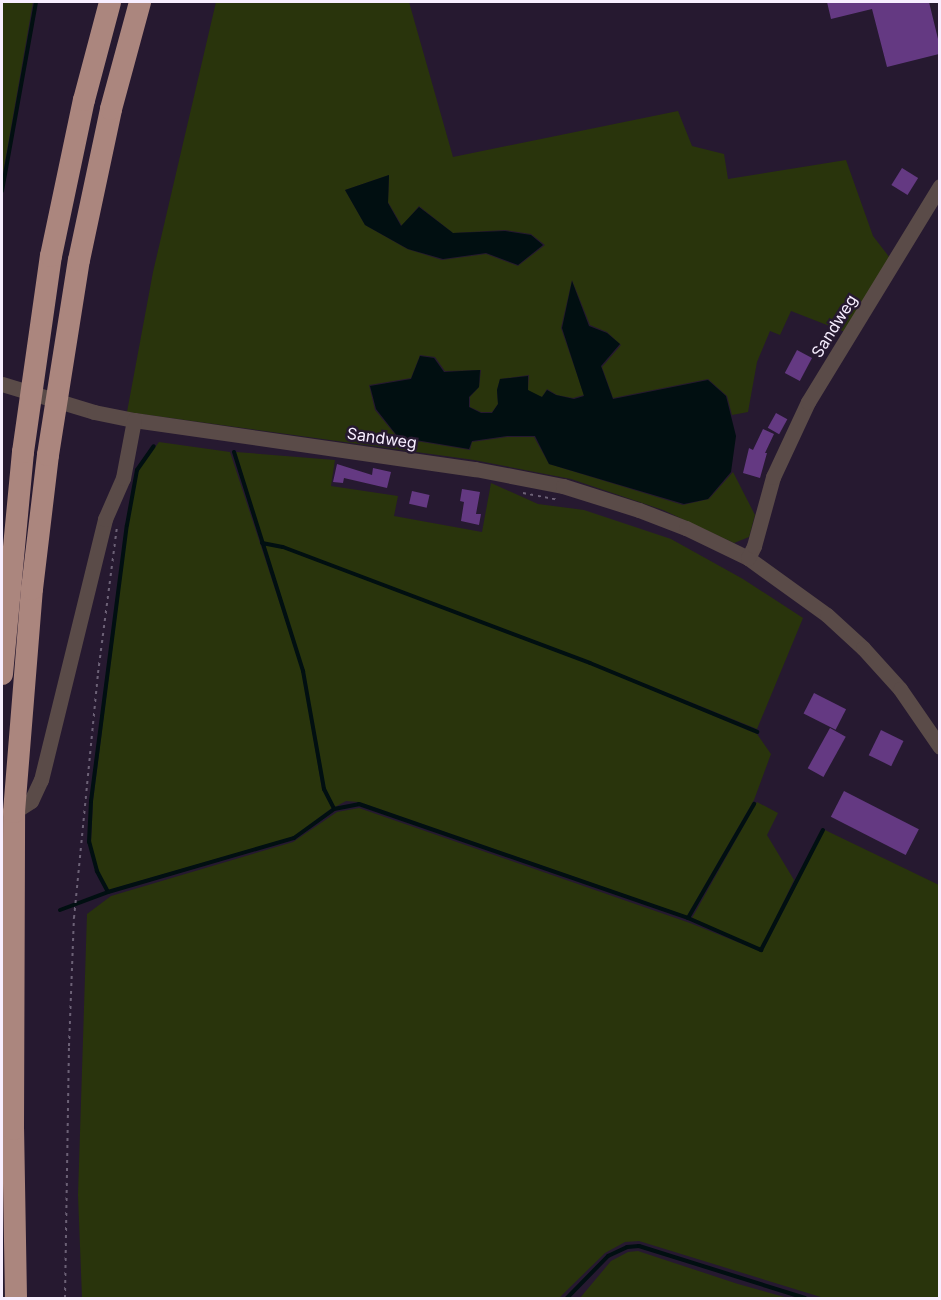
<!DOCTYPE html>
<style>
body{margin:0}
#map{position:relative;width:941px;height:1300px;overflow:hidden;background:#261930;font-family:Inter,sans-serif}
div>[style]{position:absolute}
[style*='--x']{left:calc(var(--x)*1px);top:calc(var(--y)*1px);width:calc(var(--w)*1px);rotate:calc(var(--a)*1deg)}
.green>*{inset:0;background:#29340c}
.water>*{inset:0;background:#010f11}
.stream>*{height:4px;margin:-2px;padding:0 2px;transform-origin:2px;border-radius:2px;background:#010f11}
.building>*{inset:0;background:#643982;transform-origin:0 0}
.path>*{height:2px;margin-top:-1px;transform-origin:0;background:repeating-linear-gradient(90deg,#6c6176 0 3px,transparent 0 7.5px)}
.minor>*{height:15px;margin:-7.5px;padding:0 7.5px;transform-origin:7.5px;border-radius:7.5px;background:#5a4b48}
.highway>*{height:22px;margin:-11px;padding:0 11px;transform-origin:11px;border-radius:11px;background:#ab867e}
.highway-bridge>*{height:22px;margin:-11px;padding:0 11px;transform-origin:11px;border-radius:11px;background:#ab867e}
span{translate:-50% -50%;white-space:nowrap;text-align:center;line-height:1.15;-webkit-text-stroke:5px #261930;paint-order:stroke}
.street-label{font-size:16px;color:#f7eeff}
.frame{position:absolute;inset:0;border:3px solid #f7eeff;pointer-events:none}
</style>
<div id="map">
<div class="green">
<i style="clip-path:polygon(2px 2px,33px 2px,2px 179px)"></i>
<i style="clip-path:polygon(evenodd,216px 2px,409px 2px,453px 157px,678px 111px,692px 146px,724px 154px,728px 179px,846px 160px,873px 236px,890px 258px,845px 332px,791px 311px,780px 335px,770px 331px,757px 362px,748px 412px,732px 415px,727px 396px,708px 379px,613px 398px,602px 367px,621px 345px,607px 332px,590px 325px,572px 280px,561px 328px,584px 395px,573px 398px,557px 395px,547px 389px,542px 397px,534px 395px,528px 390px,529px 375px,500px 379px,497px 390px,498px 404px,492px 412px,481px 412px,470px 407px,470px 397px,479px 387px,481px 370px,445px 371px,435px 357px,420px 355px,411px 378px,369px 385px,375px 410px,398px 438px,470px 450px,472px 442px,507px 437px,534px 437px,549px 464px,683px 505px,709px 499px,733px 472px,755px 515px,749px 537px,734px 543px,663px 510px,571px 479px,474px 460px,127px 412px,153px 272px,216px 2px,389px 175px,388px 202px,402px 226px,419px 206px,453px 233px,505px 230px,531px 234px,545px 245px,518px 266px,486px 254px,442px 260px,407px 249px,365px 225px,345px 190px,389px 175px)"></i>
<i style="clip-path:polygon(159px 442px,230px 452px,302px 671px,322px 789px,332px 808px,293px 837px,108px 890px,98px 871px,91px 843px,93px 801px,128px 525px,138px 471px)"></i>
<i style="clip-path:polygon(236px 452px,335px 460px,331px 486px,398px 496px,394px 516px,482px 532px,491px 483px,538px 504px,584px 510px,671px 539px,743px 579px,803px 618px,757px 729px,591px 662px,283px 546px,263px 542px)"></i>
<i style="clip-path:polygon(265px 545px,282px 548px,590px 664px,757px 734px,771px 754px,754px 800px,687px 916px,359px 802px,346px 801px,335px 807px,325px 789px,304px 671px)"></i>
<i style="clip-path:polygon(757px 802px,778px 813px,767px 835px,794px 880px,761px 949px,692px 918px)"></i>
<i style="clip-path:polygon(359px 808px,690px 923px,762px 952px,825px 830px,939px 885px,939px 1298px,824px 1298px,639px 1241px,625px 1242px,605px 1253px,559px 1298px,82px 1298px,78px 1195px,87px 914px,111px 896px,293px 842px,337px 812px)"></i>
<i style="clip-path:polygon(638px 1251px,738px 1284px,788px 1298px,580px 1298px,611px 1261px,628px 1252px)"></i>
</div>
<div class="water">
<i style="clip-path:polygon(389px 175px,388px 203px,401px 226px,419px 207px,453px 233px,505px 231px,531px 235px,543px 245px,518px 265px,486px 253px,443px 259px,408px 249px,365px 225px,345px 190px)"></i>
<i style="clip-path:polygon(572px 281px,589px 326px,607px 333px,620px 344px,601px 366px,613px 399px,708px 380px,726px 396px,736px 436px,731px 472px,708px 499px,684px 504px,549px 464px,535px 436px,507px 436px,472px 441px,469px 449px,398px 437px,376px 409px,370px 386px,411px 379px,420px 356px,434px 358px,444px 372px,480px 370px,479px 387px,469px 397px,469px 407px,481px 413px,492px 413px,498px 404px,497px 390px,500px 379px,528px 376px,528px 390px,542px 397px,547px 390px,556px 395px,574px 399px,584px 396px,562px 328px)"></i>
</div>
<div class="stream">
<i style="--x:2;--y:191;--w:192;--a:-79.8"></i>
<i style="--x:234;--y:452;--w:230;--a:72.5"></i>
<i style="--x:303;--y:671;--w:120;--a:79.9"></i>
<i style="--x:324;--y:789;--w:22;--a:63"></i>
<i style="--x:262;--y:543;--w:21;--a:11"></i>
<i style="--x:283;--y:547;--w:328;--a:20.7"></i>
<i style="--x:590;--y:663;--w:181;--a:22.4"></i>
<i style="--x:108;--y:892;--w:24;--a:-118"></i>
<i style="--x:97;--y:871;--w:30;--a:-105"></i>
<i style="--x:89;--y:842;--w:41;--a:-87.2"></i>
<i style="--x:91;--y:801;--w:278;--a:-82.6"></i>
<i style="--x:127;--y:525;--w:56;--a:-79.7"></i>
<i style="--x:137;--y:470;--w:29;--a:-55"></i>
<i style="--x:60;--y:910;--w:51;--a:-20.6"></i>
<i style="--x:108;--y:892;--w:194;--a:-16.2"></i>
<i style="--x:294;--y:838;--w:49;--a:-35.9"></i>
<i style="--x:334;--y:809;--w:25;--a:-11"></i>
<i style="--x:359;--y:804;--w:348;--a:19.1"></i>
<i style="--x:688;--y:918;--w:132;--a:-59.9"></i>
<i style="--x:688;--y:918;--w:80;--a:23.7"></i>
<i style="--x:761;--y:950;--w:135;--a:-62.7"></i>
<i style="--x:567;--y:1298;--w:59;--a:-45.7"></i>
<i style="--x:608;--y:1256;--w:21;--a:-25"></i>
<i style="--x:627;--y:1247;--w:12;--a:-5"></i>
<i style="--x:639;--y:1246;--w:174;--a:17.4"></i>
</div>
<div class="building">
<i style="clip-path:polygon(827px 2px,929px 2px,939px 43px,939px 54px,887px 67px,872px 9px,831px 19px)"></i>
<i style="left:902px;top:168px;width:19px;height:20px;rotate:32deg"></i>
<i style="left:797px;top:350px;width:17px;height:26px;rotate:28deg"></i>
<i style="left:776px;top:413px;width:13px;height:17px;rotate:29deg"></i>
<i style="clip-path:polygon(763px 429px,774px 434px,765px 453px,767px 453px,760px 478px,743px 473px,749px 448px,753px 450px)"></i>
<i style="clip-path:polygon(337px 464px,372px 475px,373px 468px,391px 472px,387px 488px,344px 478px,343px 483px,333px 482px)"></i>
<i style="clip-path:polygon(462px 489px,480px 492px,476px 514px,481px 514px,479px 525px,461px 521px,464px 502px,460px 501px)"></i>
<i style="left:412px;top:491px;width:18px;height:13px;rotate:13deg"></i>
<i style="left:814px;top:693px;width:36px;height:23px;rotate:27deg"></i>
<i style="left:830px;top:728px;width:18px;height:46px;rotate:29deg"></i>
<i style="left:881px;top:730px;width:25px;height:28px;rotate:26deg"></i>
<i style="left:844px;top:791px;width:84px;height:29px;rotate:27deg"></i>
</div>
<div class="path">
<i style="--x:523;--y:493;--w:36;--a:11"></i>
<i style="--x:65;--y:1298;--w:252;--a:-89.1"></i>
<i style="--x:69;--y:1046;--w:128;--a:-87.8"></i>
<i style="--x:74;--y:918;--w:246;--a:-84.4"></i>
<i style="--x:98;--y:673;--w:147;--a:-82.6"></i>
</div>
<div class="minor">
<i style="--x:2;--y:384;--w:96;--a:16.9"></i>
<i style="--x:94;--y:412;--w:41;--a:11.3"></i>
<i style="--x:134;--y:420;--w:345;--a:8.2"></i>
<i style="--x:475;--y:469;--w:90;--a:10.9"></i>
<i style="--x:563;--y:486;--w:80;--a:17.5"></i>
<i style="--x:639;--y:510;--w:50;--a:21"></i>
<i style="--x:686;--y:528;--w:69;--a:25.8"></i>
<i style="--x:748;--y:558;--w:97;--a:35.8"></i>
<i style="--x:827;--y:615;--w:49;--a:42.5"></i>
<i style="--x:863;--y:648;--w:55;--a:47.9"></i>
<i style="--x:900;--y:689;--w:70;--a:55.4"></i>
<i style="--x:748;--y:558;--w:13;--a:-63"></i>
<i style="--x:754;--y:546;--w:72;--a:-74.6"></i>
<i style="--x:773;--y:477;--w:83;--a:-65"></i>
<i style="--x:808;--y:402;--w:253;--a:-58.6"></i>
<i style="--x:14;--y:812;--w:20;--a:-33"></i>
<i style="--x:31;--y:801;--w:23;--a:-65"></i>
<i style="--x:41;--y:780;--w:269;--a:-76.2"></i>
<i style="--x:105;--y:519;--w:45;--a:-66.3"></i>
<i style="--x:123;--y:478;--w:59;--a:-79.3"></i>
</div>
<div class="highway">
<i style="--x:2;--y:674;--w:223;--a:-84.6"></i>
<i style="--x:16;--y:1298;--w:169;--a:-91"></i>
<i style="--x:13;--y:1129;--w:317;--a:-89.8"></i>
<i style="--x:14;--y:812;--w:224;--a:-85.4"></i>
<i style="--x:32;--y:589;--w:135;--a:-83.2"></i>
</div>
<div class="highway-bridge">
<i style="--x:23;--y:452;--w:198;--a:-81.9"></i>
<i style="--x:51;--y:256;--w:159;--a:-78.1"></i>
<i style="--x:84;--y:100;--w:101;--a:-75.1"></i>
<i style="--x:48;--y:455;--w:197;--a:-81"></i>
<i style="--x:79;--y:260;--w:154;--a:-78"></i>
<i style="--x:111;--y:109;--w:111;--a:-74.8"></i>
</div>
<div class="street-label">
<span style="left:834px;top:326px;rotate:-58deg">Sandweg</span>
<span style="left:382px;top:438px;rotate:8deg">Sandweg</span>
</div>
<div class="frame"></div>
</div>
